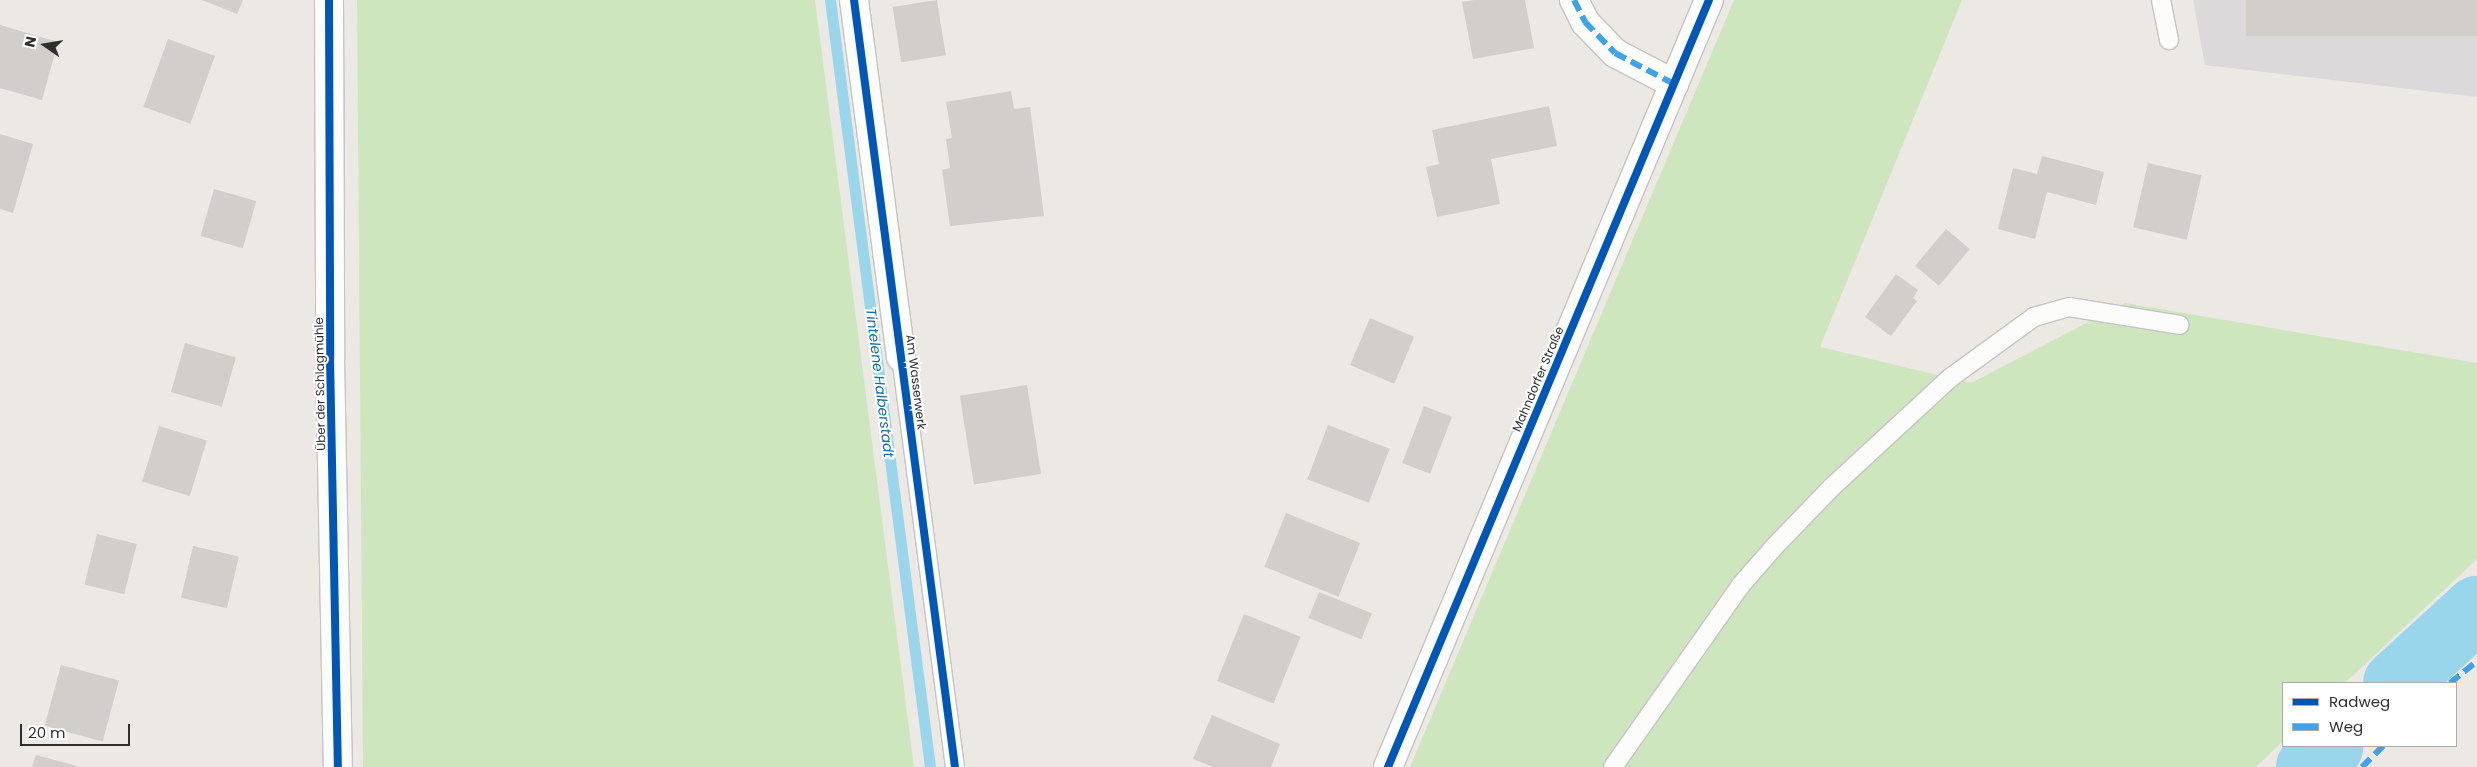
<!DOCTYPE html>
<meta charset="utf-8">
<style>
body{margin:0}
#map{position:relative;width:2477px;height:767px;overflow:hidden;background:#ece8e4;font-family:Poppins,sans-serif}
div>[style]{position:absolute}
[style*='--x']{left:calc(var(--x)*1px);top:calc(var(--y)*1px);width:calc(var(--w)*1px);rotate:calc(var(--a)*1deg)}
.industrial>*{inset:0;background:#dcd9db}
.green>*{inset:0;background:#cee6be}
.stream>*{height:11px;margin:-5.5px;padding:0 5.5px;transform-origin:5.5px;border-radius:5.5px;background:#99d6ec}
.river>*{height:66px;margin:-33px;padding:0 33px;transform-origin:33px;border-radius:33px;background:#99d6ec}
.building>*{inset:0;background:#d1cecb;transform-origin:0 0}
.roads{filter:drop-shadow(1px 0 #c5c4c5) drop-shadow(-1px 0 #c5c4c5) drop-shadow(0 1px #c5c4c5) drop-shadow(0 -1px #c5c4c5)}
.service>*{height:18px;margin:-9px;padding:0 9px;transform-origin:9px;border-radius:9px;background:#fcfcfb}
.minor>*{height:28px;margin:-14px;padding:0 14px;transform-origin:14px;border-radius:14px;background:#fcfcfb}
.tertiary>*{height:28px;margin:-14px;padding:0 14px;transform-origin:14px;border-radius:14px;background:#fcfcfb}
.quiet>*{height:6px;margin-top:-3px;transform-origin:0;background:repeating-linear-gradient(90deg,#3ea3eb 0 12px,transparent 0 18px)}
.cycleway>*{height:8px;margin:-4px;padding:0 4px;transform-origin:4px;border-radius:4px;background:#0057b8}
span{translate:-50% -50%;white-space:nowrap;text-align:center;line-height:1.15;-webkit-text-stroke:4px #fff;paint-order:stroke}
.street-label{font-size:12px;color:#2e2e2e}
.water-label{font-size:14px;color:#0d6fa3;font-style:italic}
.legend{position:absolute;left:2282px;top:682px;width:175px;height:65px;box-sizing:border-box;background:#fff;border:1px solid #ababab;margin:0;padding:6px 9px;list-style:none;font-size:15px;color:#2e2e2e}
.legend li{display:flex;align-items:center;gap:10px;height:25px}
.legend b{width:25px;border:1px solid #ababab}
.north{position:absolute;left:20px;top:20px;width:50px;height:50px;-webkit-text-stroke:4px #fff;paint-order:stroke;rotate:283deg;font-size:14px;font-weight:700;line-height:20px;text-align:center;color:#2e2e2e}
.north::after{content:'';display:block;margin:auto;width:18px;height:22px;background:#2e2e2e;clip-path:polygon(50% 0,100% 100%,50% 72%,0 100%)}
.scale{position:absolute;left:20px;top:724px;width:110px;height:22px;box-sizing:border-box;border:2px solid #2e2e2e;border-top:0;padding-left:6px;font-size:15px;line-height:18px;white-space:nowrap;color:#2e2e2e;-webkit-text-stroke:4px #fff;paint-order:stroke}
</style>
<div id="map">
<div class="industrial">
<i style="clip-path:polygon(2193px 0,2477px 0,2477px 97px,2205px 65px)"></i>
</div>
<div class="green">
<i style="clip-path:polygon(357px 0,815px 0,914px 767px,363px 767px)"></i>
<i style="clip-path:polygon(1734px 0,1962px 0,1820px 347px,1971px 383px,2125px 303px,2477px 363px,2477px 559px,2345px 683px,2283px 683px,2283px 741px,2256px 767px,1410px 767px)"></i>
</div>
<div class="stream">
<i style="--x:830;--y:0;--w:773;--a:82.57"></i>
</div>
<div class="river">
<i style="--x:2396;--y:683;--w:110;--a:-42.4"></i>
<i style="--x:2309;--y:767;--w:30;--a:-44"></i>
</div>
<div class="building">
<i style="clip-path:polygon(202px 0,243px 0,237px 14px)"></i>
<i style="left:937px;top:0;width:56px;height:45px;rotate:81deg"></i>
<i style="clip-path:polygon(1474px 0,1525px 0,1534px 48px,1473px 59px,1462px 2px)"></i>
<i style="left:2246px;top:0;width:231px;height:36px"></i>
<i style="clip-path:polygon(0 25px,58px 42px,42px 100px,0 88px)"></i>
<i style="left:168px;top:39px;width:50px;height:72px;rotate:20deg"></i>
<i style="clip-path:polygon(1011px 91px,1014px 109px,1030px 107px,1044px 216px,950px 226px,942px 170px,950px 168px,946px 139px,952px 138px,946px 102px)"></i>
<i style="clip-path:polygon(1549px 106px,1557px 146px,1491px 159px,1500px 204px,1437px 217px,1426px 167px,1439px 164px,1432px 130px)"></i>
<i style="clip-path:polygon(0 134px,33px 144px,13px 213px,0 209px)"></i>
<i style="clip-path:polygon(2042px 156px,2104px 172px,2096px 205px,2047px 192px,2035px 239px,1998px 229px,2013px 168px,2037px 174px)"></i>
<i style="left:2148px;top:163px;width:55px;height:66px;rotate:13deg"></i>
<i style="left:214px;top:189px;width:44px;height:49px;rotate:16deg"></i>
<i style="left:1946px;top:229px;width:31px;height:48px;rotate:40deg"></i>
<i style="clip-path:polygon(1896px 274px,1918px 290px,1913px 298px,1917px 301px,1891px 336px,1865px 317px)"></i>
<i style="left:1370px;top:318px;width:48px;height:51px;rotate:23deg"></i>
<i style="left:185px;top:343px;width:53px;height:51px;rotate:16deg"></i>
<i style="left:1027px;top:385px;width:90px;height:68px;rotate:81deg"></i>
<i style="left:1424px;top:406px;width:30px;height:61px;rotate:21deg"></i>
<i style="left:1328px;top:425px;width:66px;height:58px;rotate:21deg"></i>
<i style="left:159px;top:426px;width:50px;height:58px;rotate:17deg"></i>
<i style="left:1286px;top:513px;width:80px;height:58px;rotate:22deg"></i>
<i style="left:97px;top:534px;width:41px;height:52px;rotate:14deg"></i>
<i style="left:193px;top:546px;width:47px;height:53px;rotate:13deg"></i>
<i style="left:1319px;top:592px;width:57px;height:28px;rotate:22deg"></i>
<i style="left:1244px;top:614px;width:61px;height:72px;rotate:22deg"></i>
<i style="left:61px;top:665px;width:60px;height:63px;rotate:15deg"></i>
<i style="clip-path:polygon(1212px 715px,1280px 744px,1271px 767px,1213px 767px,1193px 759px)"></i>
<i style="clip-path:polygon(36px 755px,77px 766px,77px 767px,32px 767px)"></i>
</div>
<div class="roads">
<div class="service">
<i style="--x:2161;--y:0;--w:41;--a:78.7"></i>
<i style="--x:901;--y:357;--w:414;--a:82.5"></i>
<i style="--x:1613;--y:767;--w:221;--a:-54.9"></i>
<i style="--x:1740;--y:586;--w:53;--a:-48.8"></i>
<i style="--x:1775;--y:546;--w:82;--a:-46"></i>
<i style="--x:1832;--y:487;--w:161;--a:-42.7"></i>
<i style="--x:1950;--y:378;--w:104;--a:-36"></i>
<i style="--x:2034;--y:317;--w:36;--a:-16"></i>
<i style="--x:2069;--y:307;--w:112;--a:9.2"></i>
</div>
<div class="minor">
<i style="--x:329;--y:0;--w:358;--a:89.8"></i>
<i style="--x:330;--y:358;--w:409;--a:88.9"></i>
<i style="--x:854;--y:0;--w:360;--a:82.5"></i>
<i style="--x:1574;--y:0;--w:25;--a:63"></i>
<i style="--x:1585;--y:22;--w:43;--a:45.9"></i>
<i style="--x:1615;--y:53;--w:67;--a:27.7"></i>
</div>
<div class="tertiary">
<i style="--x:1388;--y:767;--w:831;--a:-67.29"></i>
</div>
</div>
<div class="quiet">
<i style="--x:1574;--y:0;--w:25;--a:63"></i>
<i style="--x:1585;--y:22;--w:43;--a:45.9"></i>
<i style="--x:1615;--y:53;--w:67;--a:27.7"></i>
<i style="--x:2450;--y:683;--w:35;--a:-39"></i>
<i style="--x:2362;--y:767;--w:30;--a:-45"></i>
</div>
<div class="cycleway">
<i style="--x:329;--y:0;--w:358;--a:89.8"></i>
<i style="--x:330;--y:358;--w:409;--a:88.9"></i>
<i style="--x:854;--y:0;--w:774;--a:82.5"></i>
<i style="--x:1388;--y:767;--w:831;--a:-67.29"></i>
</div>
<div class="street-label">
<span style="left:1538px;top:379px;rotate:-67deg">Mahndorfer Straße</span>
<span style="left:916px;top:382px;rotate:83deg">Am Wasserwerk</span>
<span style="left:320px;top:384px;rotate:-91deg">Über der Schlagmühle</span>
</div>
<div class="water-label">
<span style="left:880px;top:383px;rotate:83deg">Tintelene Halberstadt</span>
</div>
<ul class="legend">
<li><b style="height:6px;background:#0057b8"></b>Radweg</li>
<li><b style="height:6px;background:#3ea3eb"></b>Weg</li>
</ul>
<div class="north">N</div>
<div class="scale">20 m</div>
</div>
